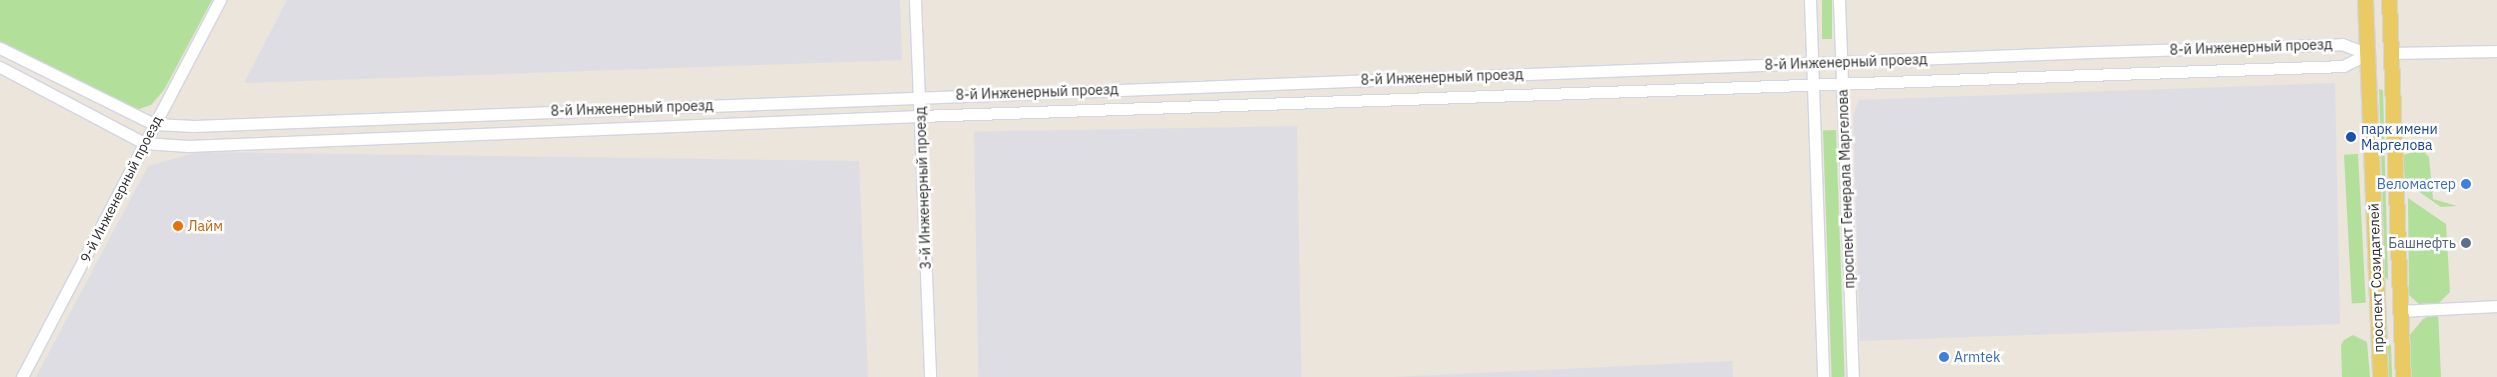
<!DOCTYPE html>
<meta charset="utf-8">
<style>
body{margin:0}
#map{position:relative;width:2497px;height:377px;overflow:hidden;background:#ebe5dc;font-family:"IBM Plex Sans",sans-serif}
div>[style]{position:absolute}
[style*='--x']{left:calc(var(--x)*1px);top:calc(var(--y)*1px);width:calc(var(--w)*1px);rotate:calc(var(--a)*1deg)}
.industrial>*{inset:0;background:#dfdde4;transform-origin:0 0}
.green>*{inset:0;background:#b2e09b;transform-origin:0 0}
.roads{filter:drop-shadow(1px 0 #d2d5e2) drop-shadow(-1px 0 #d2d5e2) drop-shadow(0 1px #d2d5e2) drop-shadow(0 -1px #d2d5e2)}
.minor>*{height:11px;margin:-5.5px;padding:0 5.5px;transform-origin:5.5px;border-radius:5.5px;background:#fff}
.major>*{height:15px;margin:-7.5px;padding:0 7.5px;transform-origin:7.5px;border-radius:7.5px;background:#eacb63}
.dots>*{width:14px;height:14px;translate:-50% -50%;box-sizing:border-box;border:2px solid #fff;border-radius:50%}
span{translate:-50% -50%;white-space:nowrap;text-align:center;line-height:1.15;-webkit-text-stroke:5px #fff;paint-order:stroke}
.street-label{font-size:14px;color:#2a2a2a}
.transit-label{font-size:14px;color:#164399}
.left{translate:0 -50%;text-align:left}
.shop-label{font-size:14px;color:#366cbe}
.right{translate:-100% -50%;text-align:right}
.food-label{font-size:14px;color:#c56008}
.service-label{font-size:14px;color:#4e5e75}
</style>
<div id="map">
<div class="industrial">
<i style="clip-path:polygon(287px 0,900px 0,902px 60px,244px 83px)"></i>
<i style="clip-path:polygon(2335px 83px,2340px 324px,1860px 341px,1853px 115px,1859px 100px)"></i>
<i style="left:1297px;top:126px;width:251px;height:323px;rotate:89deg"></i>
<i style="clip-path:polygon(198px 152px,859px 161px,868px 377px,36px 377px,148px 166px)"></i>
<i style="clip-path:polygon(1732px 361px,1733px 377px,1391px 377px)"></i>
</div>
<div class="green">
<i style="clip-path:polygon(0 0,212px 0,164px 90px,151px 105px,139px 109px,119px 103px,0 41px)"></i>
<i style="left:1822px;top:0;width:10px;height:39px"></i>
<i style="clip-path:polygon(2379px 89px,2383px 90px,2388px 280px,2385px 277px)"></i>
<i style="left:1836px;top:130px;width:247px;height:13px;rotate:88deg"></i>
<i style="clip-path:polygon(2422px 150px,2429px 157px,2433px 199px,2457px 206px,2441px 207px,2405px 182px,2403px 155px)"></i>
<i style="left:2358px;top:154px;width:149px;height:14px;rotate:87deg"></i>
<i style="clip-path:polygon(2408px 198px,2446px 224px,2450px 292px,2439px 303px,2419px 304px,2409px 295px)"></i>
<i style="clip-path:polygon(2438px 312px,2441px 377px,2410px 377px,2409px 336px,2423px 319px)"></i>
<i style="clip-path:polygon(2353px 335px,2367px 342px,2370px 377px,2342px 377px,2341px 345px,2344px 340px)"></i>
<i style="left:2391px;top:345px;width:32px;height:4px;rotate:88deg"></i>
</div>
<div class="roads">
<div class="minor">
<i style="--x:915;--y:0;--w:377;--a:87.7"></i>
<i style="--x:1810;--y:0;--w:377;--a:88"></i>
<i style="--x:1839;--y:0;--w:377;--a:87.9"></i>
<i style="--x:0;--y:48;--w:172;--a:26.3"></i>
<i style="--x:154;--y:124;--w:40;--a:2.9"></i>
<i style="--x:194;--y:126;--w:1900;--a:-2.23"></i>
<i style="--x:2093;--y:52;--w:249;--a:-1.8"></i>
<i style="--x:2342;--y:44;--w:28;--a:21"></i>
<i style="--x:2391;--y:53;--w:106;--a:-1.1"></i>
<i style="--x:0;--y:67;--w:163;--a:27.8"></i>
<i style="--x:144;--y:143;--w:44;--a:3.9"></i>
<i style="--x:188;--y:146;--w:733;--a:-2.35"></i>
<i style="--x:920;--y:116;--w:1424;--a:-2.01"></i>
<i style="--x:2343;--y:66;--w:28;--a:-26"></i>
<i style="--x:2400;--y:311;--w:97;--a:-3"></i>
<i style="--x:22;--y:377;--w:426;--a:-62.3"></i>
</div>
<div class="major">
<i style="--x:2365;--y:0;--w:377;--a:87.7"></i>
<i style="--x:2389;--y:0;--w:377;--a:87.9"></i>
</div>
</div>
<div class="dots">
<i style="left:2351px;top:137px;background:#1a4fb4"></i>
<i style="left:2466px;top:184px;background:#3f7fe0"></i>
<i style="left:178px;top:226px;background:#e8710a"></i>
<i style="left:2466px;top:243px;background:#5c6f8a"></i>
<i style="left:1944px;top:357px;background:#3f7fe0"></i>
</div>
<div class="street-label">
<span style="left:2251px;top:47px;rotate:-2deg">8-й Инженерный проезд</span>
<span style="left:1846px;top:62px;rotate:-2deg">8-й Инженерный проезд</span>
<span style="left:1442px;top:77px;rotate:-2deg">8-й Инженерный проезд</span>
<span style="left:1037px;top:92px;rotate:-2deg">8-й Инженерный проезд</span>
<span style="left:632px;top:108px;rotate:-2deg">8-й Инженерный проезд</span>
<span style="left:923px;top:188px;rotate:-92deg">3-й Инженерный проезд</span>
<span style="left:121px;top:189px;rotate:-63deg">9-й Инженерный проезд</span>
<span style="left:1846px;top:189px;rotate:-92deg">проспект Генерала Маргелова</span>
<span style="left:2376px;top:278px;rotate:-92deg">проспект Созидателей</span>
</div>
<div class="transit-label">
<span class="left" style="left:2361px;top:137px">парк имени<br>Маргелова</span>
</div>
<div class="shop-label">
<span class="right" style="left:2456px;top:184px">Веломастер</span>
<span class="left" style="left:1954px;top:357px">Armtek</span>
</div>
<div class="food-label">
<span class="left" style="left:188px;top:226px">Лайм</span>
</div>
<div class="service-label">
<span class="right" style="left:2456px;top:243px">Башнефть</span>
</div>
</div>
